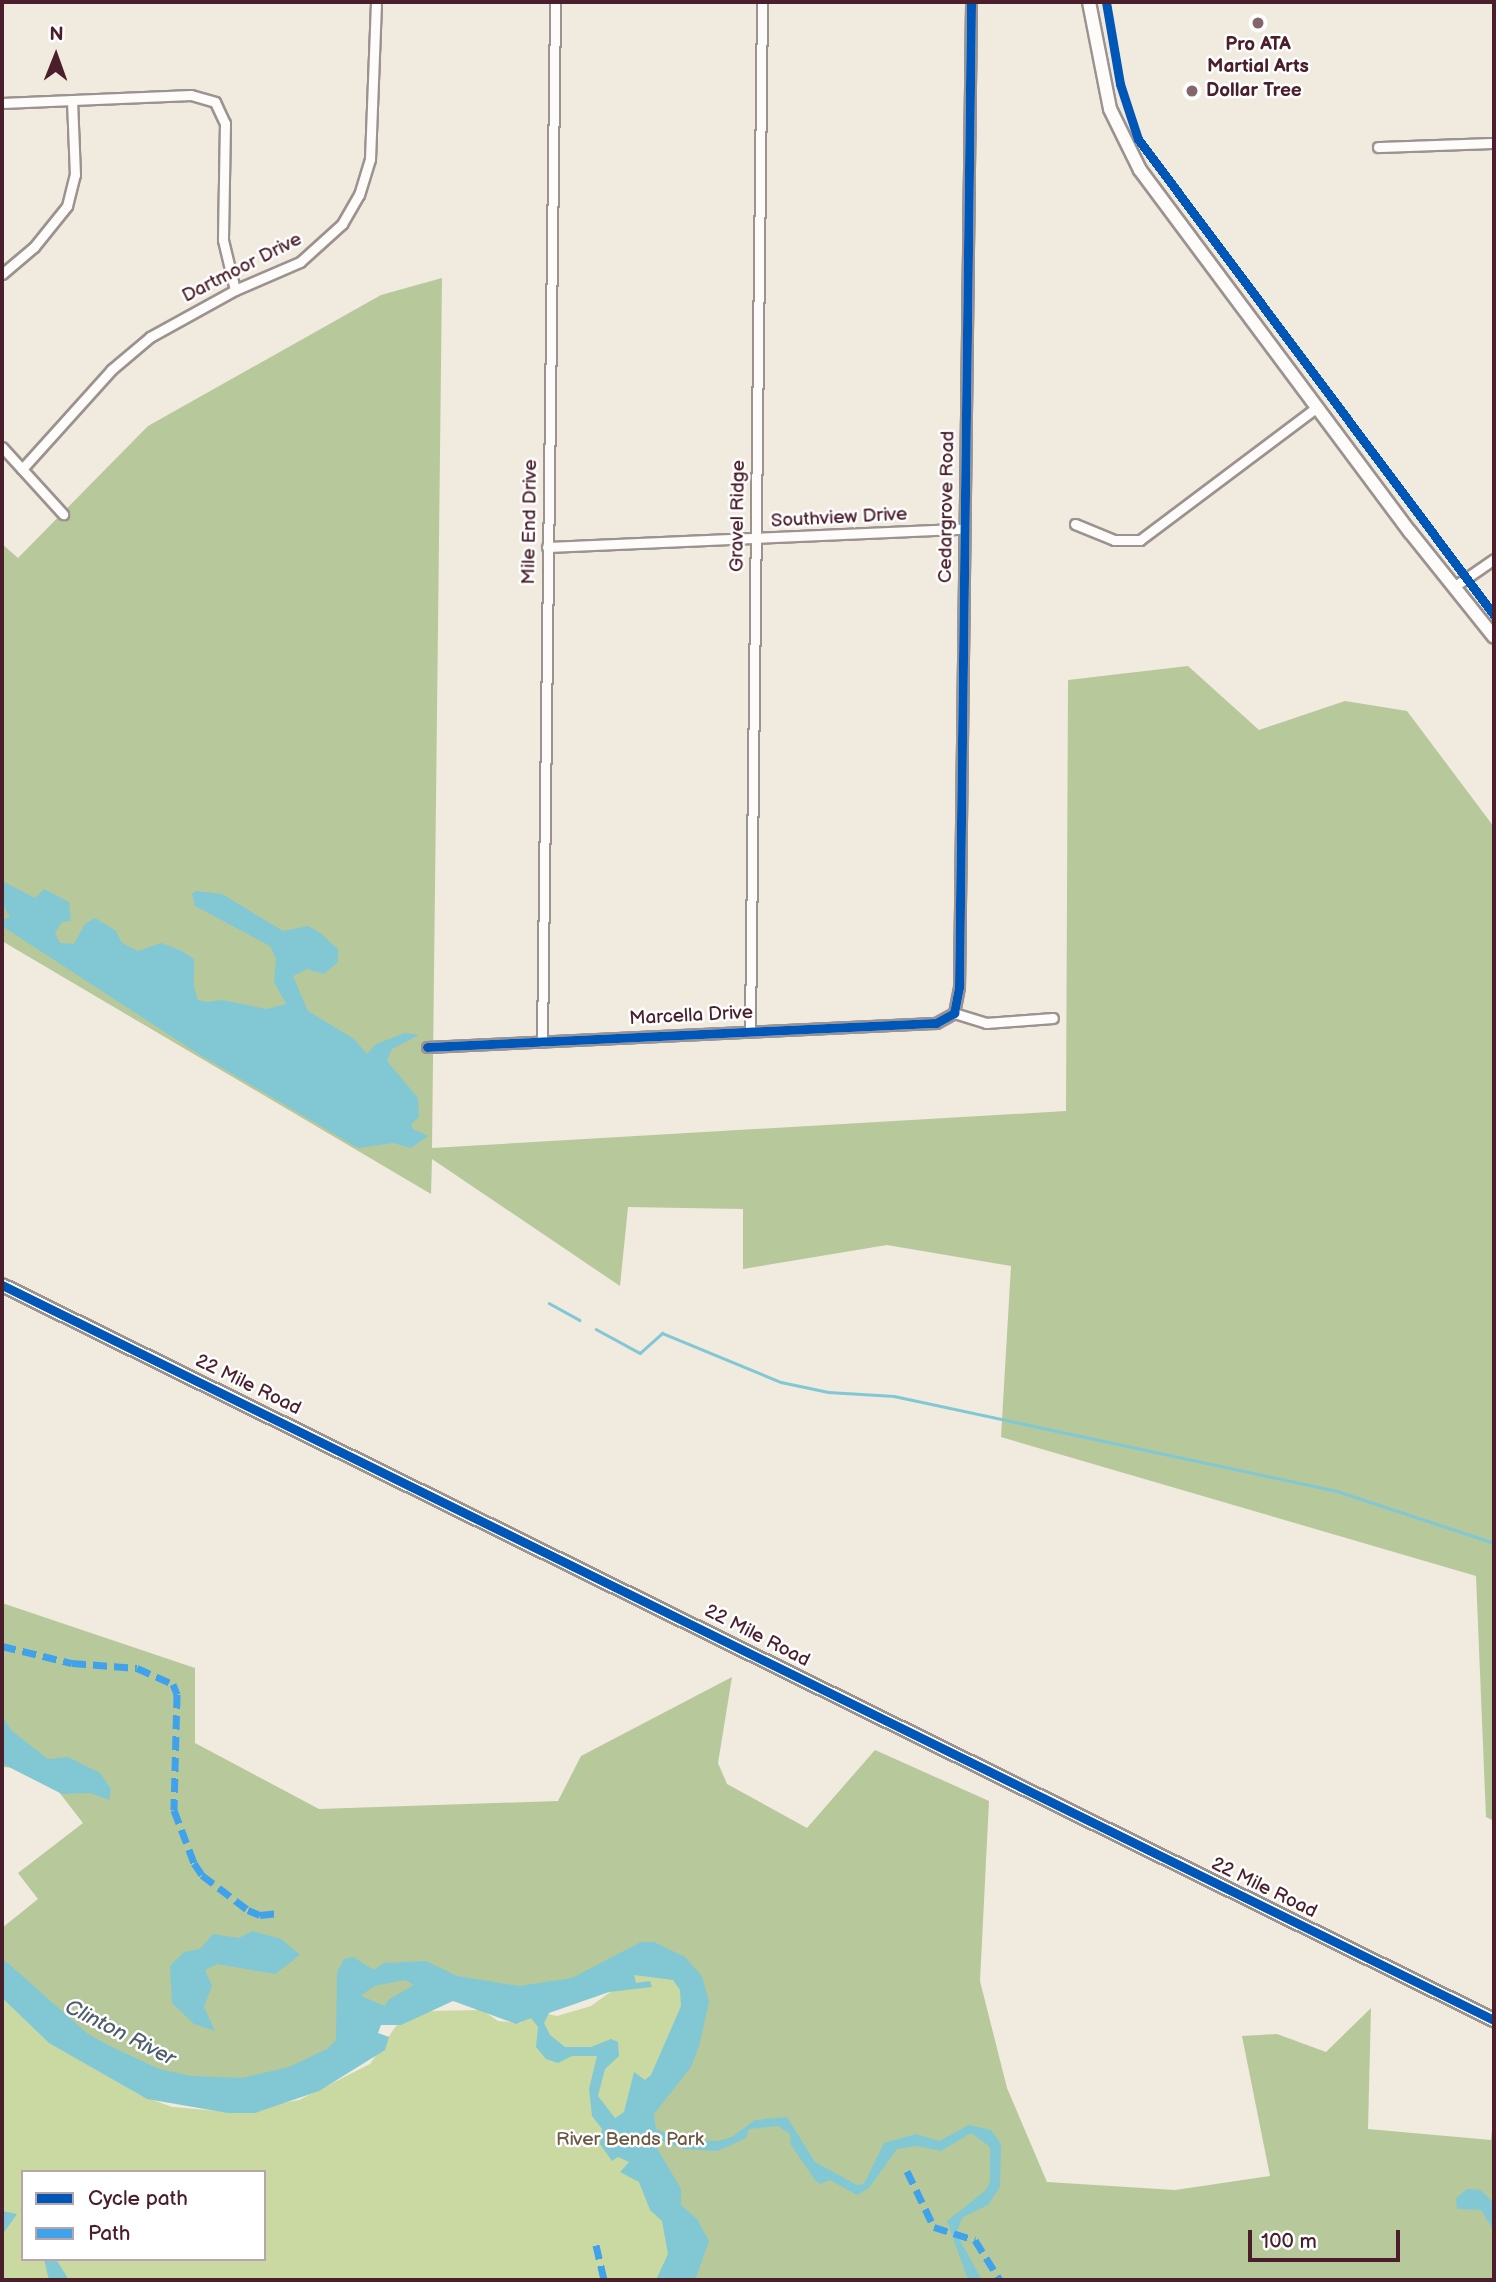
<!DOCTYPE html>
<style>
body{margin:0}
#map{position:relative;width:1496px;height:2282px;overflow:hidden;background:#f0eadf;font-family:"Balsamiq Sans",sans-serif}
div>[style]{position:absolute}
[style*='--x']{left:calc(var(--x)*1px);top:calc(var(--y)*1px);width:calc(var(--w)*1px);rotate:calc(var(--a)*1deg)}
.green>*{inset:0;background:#cad8a2}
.forest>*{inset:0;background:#b7c89b}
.water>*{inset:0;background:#81c8d4}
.stream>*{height:2.5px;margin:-1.25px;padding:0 1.25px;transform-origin:1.25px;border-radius:1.25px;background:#81c8d4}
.roads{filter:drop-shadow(2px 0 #9c928f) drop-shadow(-2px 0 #9c928f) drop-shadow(0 2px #9c928f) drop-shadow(0 -2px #9c928f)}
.street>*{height:9px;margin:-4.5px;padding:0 4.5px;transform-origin:4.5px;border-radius:4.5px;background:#fdfcfa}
.secondary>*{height:12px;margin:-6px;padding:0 6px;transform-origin:6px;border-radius:6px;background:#fdfcfa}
.quiet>*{height:7px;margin-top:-3.5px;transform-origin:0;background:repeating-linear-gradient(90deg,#40a2eb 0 14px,transparent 0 21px)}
.cycleway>*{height:9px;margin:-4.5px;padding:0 4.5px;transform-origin:4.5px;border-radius:4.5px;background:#0057b8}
.dots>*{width:19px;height:19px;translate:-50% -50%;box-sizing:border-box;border:4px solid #fff;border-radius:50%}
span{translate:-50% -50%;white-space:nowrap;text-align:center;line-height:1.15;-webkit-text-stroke:5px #fff;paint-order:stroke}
.poi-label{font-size:19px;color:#4a1f2b;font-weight:700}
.left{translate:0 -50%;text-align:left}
.street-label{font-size:19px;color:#4a1f2b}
.park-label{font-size:19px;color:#6c5a44}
.water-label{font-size:21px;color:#4d5d6d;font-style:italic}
.frame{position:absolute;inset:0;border:4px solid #4a1f2b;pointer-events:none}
.legend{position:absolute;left:21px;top:2170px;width:245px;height:91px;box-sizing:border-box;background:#fff;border:2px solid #b7a5aa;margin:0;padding:9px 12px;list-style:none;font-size:21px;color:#4a1f2b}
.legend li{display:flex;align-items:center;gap:14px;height:35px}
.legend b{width:35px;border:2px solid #b7a5aa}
.north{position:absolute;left:21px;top:21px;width:70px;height:70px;-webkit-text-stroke:5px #fff;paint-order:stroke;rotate:1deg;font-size:19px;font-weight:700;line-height:28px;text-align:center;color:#4a1f2b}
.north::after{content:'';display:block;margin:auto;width:24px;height:32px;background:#4a1f2b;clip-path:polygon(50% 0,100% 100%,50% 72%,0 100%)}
.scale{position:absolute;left:1248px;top:2230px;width:152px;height:32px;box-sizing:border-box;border:4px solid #4a1f2b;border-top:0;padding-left:9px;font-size:21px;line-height:24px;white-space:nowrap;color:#4a1f2b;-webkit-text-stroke:5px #fff;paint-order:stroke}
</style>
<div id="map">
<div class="green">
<i style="clip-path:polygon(evenodd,649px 1964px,665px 1965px,1023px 2280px,2px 2280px,2px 1998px,47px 2041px,140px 2095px,172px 2107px,231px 2112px,299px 2100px,370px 2064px,396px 2026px,430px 2011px,482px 2010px,498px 2021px,520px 2023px,533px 2011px,557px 2016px,591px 2006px,649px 1964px,23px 2172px,264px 2172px,264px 2259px,23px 2259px,23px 2172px)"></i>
</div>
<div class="forest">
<i style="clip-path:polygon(442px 278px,432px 1148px,1066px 1111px,1068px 680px,1188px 666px,1259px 730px,1345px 701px,1407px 711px,1494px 827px,1494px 1821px,1486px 1817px,1476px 1576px,1001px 1437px,1011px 1266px,887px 1245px,743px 1269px,743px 1209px,628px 1207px,620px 1286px,432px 1159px,431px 1194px,2px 941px,2px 544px,18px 558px,148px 426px,381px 295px)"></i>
<i style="clip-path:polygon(2px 1603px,195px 1668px,195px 1743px,319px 1809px,558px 1801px,581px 1756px,732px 1677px,718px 1763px,727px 1784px,807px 1828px,875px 1750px,989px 1801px,980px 1981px,1007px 2088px,1047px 2182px,1175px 2190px,1270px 2176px,1242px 2036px,1277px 2034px,1326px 2052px,1371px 2008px,1368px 2129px,1491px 2140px,1494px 2109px,1494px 2280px,678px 2280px,683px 2273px,632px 2124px,685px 2010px,679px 1978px,649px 1964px,533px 2011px,425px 1996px,296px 2080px,191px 2096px,79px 2045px,2px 1979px,2px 1928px,38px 1899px,18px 1873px,83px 1823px,41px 1769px,2px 1767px)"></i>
</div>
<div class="water">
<i style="clip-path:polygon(2px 881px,35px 898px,44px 889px,69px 902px,71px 921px,62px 922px,55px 933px,60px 943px,74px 944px,85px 924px,95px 918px,116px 931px,122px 943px,138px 951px,161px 943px,182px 951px,194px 959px,194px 987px,198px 1000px,207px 1002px,222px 1000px,267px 1009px,286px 1004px,274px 982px,276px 959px,270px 946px,195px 906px,192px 894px,196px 891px,222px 894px,283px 931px,308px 926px,319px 932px,338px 949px,338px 962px,324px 974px,307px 969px,293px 976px,308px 1011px,354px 1039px,367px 1054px,376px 1044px,405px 1033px,419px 1035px,392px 1049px,387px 1061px,418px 1098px,419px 1117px,411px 1124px,413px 1129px,428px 1136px,411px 1148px,393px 1143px,358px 1148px,200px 1055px,2px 926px,2px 920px,10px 917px,2px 904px)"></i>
<i style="clip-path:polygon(2px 1716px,12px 1731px,48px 1759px,68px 1757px,100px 1773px,111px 1789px,109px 1800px,91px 1793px,62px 1794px,3px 1764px)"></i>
<i style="clip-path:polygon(252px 1931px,281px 1939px,300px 1955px,275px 1974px,217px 1964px,205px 1970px,212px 1986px,204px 2007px,215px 2031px,194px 2024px,172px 2003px,170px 1966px,184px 1952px,200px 1949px,213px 1934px,239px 1938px)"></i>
<i style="clip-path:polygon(evenodd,641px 1942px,654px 1942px,685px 1957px,702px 1976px,709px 2002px,699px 2046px,691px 2067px,654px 2114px,656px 2129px,684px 2140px,718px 2141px,732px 2137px,755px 2120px,787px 2117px,815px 2162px,857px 2185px,864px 2184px,884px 2143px,916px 2134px,939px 2141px,969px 2125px,991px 2130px,1001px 2144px,1000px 2187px,988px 2205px,963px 2217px,956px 2233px,982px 2280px,968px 2280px,947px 2221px,986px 2190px,990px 2181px,990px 2147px,971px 2133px,941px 2151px,917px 2146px,897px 2149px,869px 2188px,857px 2195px,830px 2180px,820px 2184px,815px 2180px,791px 2145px,790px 2134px,778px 2126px,749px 2129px,746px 2138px,718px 2151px,684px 2149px,657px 2139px,658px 2150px,681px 2189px,681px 2205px,697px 2219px,709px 2241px,695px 2280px,656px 2280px,668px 2254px,662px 2221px,650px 2210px,639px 2182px,620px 2172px,629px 2162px,618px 2157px,612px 2161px,600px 2144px,602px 2129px,592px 2116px,589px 2089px,597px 2056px,572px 2056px,558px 2063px,546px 2059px,536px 2047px,538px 2027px,531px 2018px,516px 2024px,453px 2001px,401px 2025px,381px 2025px,378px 2033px,389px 2037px,385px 2050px,319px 2091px,255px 2113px,228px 2113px,147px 2099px,49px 2043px,2px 1998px,2px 1958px,88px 2034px,108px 2045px,159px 2069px,191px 2076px,242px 2078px,289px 2067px,327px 2049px,336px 2040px,337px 1972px,344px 1959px,353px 1957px,374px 1970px,384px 1963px,426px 1961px,457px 1976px,519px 1986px,572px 1978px,641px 1942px,634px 1975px,673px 1980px,680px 1990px,681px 2006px,651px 2075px,645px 2080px,634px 2072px,624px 2112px,615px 2118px,598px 2096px,605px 2069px,619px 2056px,618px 2042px,611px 2039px,591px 2047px,565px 2047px,550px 2035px,544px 2023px,549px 2013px,609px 1992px,652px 1987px,650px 1981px,636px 1983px,634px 1975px,641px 1942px,405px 1980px,414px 1985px,388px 2000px,385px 2006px,361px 1996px,374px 1986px,405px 1980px)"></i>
<i style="clip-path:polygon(1467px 2189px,1481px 2190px,1494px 2203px,1494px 2231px,1481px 2210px,1457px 2209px,1456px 2198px)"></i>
<i style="clip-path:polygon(2px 2211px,17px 2214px,2px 2235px)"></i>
<i style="clip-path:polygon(44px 2259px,56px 2259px,69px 2280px,49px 2280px)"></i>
</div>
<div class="stream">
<i style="--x:549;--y:1303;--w:35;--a:29"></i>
<i style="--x:596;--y:1329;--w:50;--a:28.6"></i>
<i style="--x:640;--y:1353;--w:30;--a:-42"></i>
<i style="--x:662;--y:1333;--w:129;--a:22.4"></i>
<i style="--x:781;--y:1382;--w:48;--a:12"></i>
<i style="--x:828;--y:1392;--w:66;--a:3.5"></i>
<i style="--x:894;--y:1396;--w:456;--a:12.1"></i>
<i style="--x:1340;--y:1492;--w:162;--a:18.3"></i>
</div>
<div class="roads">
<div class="street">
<i style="--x:2;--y:103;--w:189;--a:-2.4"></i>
<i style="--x:191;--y:95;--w:25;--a:16"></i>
<i style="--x:215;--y:102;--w:23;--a:65"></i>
<i style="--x:225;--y:123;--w:117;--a:91"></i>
<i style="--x:223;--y:240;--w:51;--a:76.5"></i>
<i style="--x:1378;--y:147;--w:116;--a:-2"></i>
<i style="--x:2;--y:274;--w:42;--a:-40.2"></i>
<i style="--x:34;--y:247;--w:53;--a:-51.2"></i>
<i style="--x:67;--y:206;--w:32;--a:-76"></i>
<i style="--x:75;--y:175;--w:75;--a:-92.3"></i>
<i style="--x:2;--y:447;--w:91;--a:47.7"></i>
<i style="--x:22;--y:469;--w:133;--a:-48"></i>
<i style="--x:111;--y:370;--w:51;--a:-40.2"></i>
<i style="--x:150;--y:337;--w:97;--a:-28.9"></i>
<i style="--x:235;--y:290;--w:71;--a:-23.3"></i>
<i style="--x:300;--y:262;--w:57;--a:-42.1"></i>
<i style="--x:342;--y:224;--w:34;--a:-60"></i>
<i style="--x:359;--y:195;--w:38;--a:-73"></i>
<i style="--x:370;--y:159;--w:157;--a:-87.8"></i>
<i style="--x:1075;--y:524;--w:42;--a:22.3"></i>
<i style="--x:1114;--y:540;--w:26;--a:0"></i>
<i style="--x:1140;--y:540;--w:220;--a:-36.9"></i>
<i style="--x:547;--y:547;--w:417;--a:-2.5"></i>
<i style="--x:1455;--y:586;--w:47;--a:-34.7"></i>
<i style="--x:954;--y:1013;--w:34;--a:17"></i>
<i style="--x:986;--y:1023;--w:67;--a:-4.3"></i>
<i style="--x:750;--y:1030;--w:1028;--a:-89.33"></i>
<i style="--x:542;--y:1042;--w:1040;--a:-89.28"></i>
<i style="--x:427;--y:1047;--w:510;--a:-2.7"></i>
<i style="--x:936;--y:1023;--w:21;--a:-29"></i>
<i style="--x:954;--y:1013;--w:26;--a:-79"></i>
<i style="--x:959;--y:987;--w:985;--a:-89.3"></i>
</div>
<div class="secondary">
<i style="--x:1089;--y:2;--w:109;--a:78.9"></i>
<i style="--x:1110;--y:109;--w:68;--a:63.8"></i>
<i style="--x:1140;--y:170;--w:452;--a:53.3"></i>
<i style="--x:1410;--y:532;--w:134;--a:51.3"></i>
<i style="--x:2;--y:1285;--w:1663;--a:26.23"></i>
</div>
</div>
<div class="quiet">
<i style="--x:2;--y:1646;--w:72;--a:13.7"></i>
<i style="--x:72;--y:1663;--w:65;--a:4.4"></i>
<i style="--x:137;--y:1668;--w:39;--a:24"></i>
<i style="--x:173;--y:1684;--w:11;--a:68"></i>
<i style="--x:177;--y:1694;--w:116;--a:91.5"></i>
<i style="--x:174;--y:1810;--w:57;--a:69.3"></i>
<i style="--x:194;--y:1863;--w:14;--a:56"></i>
<i style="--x:202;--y:1875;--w:58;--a:37.3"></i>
<i style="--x:248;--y:1910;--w:13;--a:23"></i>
<i style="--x:260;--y:1915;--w:19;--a:-6"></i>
<i style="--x:907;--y:2171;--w:62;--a:64.3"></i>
<i style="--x:934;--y:2227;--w:43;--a:17.6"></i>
<i style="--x:975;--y:2240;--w:47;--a:58"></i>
<i style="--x:596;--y:2245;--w:36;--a:77"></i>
</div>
<div class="cycleway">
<i style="--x:1106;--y:2;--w:83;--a:80.3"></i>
<i style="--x:1120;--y:84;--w:58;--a:71.9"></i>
<i style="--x:1138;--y:139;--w:594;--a:53.21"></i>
<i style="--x:427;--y:1047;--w:510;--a:-2.7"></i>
<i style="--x:936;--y:1023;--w:21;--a:-29"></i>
<i style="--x:954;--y:1013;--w:26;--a:-79"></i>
<i style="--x:959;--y:987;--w:985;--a:-89.3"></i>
<i style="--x:2;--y:1285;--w:1663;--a:26.23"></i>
</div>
<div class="dots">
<i style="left:1258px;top:23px;background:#84666a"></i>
<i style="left:1192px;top:91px;background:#84666a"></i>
</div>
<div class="poi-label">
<span style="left:1258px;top:56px">Pro ATA<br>Martial Arts</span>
<span class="left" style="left:1206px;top:91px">Dollar Tree</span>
</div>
<div class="street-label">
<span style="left:242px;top:268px;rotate:-27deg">Dartmoor Drive</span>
<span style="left:947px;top:507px;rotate:-89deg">Cedargrove Road</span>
<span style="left:738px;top:516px;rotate:-89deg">Gravel Ridge</span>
<span style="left:839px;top:518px;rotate:-3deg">Southview Drive</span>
<span style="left:530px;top:522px;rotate:-89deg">Mile End Drive</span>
<span style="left:691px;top:1016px;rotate:-3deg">Marcella Drive</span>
<span style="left:248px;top:1385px;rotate:26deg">22 Mile Road</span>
<span style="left:757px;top:1636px;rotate:27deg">22 Mile Road</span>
<span style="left:1264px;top:1888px;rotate:26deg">22 Mile Road</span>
</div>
<div class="park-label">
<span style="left:630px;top:2140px">River Bends Park</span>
</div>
<div class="water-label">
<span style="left:120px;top:2033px;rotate:27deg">Clinton River</span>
</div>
<div class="frame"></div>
<ul class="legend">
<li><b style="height:9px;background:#0057b8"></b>Cycle path</li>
<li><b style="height:9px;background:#40a2eb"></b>Path</li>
</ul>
<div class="north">N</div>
<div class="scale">100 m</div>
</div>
